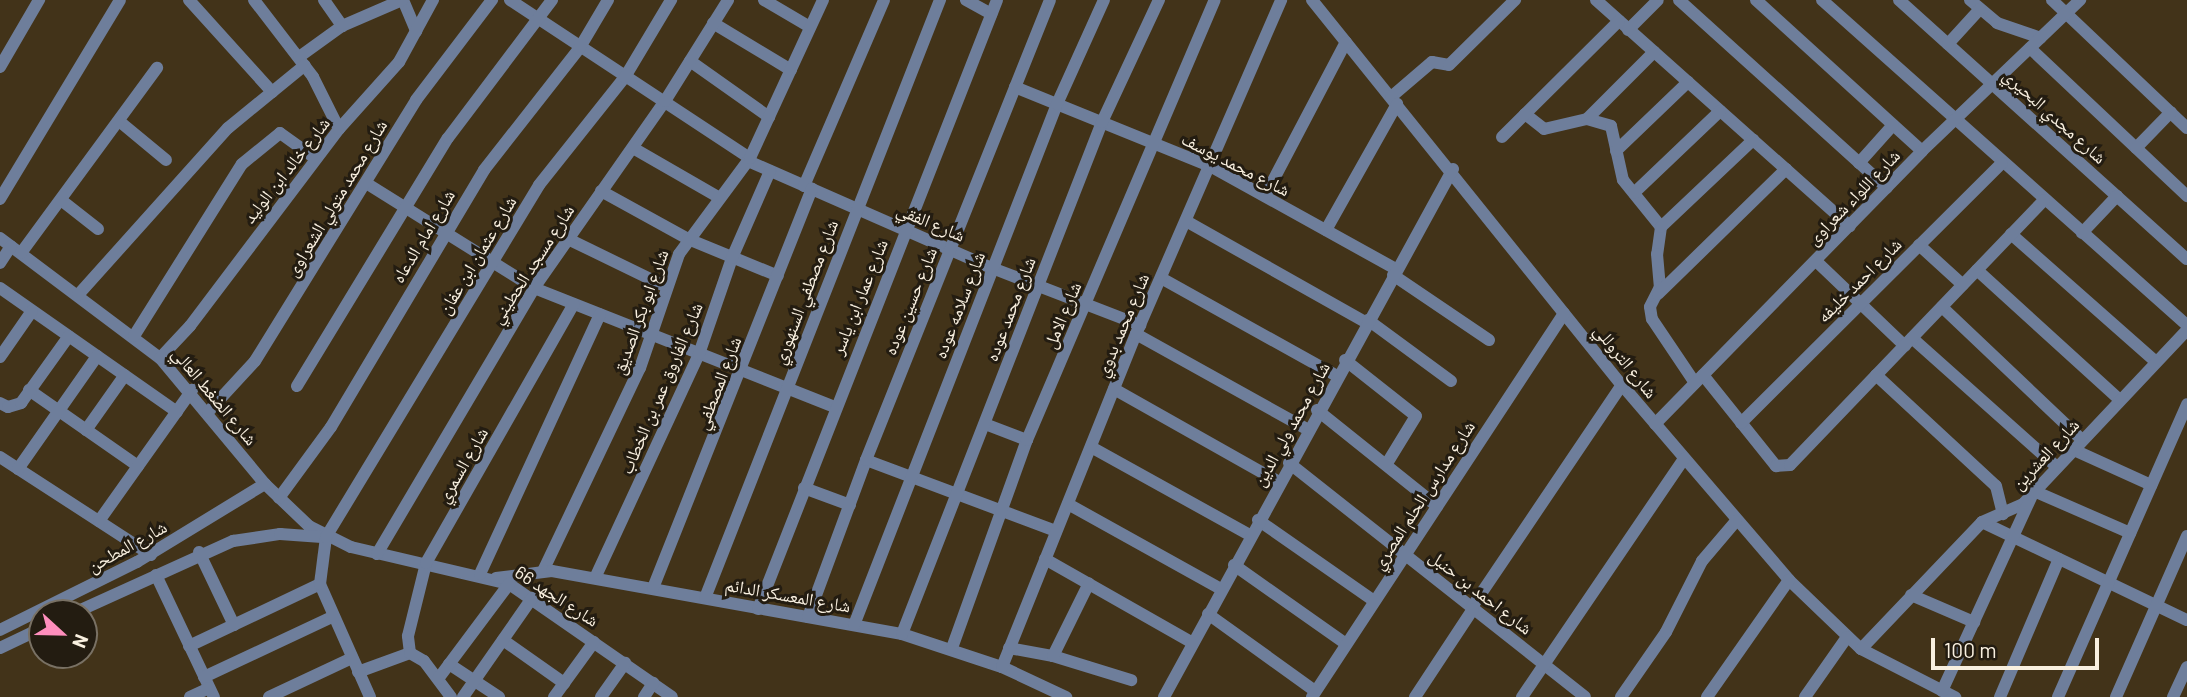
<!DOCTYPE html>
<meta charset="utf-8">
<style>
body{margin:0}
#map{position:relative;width:2187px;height:697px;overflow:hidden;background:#423319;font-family:Barlow,"Noto Naskh Arabic",sans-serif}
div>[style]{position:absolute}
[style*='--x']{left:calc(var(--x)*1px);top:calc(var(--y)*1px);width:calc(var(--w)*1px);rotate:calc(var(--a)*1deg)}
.minor>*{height:12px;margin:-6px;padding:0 6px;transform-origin:6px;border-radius:6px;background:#6e7e9b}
span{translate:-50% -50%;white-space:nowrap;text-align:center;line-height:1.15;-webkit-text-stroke:6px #231c11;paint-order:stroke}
.street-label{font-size:18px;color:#f9f0e0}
.north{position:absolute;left:28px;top:599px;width:70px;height:70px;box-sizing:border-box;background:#231c11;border:2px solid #797164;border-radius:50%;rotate:112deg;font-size:19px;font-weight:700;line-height:28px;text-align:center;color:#f9f0e0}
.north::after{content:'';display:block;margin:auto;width:24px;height:32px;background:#fe8ebd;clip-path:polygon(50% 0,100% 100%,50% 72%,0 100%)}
.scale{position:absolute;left:1931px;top:638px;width:168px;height:32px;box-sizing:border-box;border:4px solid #f9f0e0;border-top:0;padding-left:9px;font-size:21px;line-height:24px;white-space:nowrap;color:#f9f0e0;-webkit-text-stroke:5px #231c11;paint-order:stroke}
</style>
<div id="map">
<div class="minor">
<i style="--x:189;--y:0;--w:124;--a:47.9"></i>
<i style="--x:254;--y:0;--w:97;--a:52.5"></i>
<i style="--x:313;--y:77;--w:58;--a:63.4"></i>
<i style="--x:324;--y:0;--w:32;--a:55"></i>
<i style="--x:403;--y:0;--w:34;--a:67"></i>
<i style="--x:510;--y:0;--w:287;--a:33.4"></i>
<i style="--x:764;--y:0;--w:53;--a:30.4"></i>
<i style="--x:966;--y:0;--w:29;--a:29"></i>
<i style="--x:1312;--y:0;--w:494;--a:51.2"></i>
<i style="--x:1622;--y:385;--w:257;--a:49.4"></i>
<i style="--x:1789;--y:580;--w:100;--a:43.8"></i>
<i style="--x:1861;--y:649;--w:106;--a:27.1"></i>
<i style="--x:1596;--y:0;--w:340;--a:41.7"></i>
<i style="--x:1679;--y:0;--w:280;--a:42.1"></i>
<i style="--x:1756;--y:0;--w:224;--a:42.3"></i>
<i style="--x:1822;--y:0;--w:489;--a:41.7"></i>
<i style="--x:1899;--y:0;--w:387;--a:42"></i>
<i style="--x:1970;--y:0;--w:35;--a:40"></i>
<i style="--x:1997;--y:23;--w:46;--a:18.8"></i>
<i style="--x:2052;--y:0;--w:186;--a:43.5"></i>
<i style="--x:713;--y:23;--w:91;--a:31.1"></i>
<i style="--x:1628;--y:30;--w:42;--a:-45"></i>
<i style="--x:1948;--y:44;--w:47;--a:-47.6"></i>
<i style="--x:2030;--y:48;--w:216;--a:43.3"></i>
<i style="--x:299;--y:57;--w:53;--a:-35.8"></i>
<i style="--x:342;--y:26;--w:65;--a:-23.4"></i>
<i style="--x:690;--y:61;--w:97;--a:35.3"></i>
<i style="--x:0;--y:67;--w:78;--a:-59.8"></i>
<i style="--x:1015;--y:87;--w:210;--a:22.1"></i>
<i style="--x:1210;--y:166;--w:213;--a:29"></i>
<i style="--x:1391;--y:97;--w:54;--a:-40.5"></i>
<i style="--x:1432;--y:62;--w:17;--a:10"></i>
<i style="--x:1449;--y:65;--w:93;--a:-44.6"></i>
<i style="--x:1525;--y:114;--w:24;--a:38"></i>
<i style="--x:1544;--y:129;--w:44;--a:-13.1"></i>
<i style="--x:1587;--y:119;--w:25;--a:16"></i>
<i style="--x:1611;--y:126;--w:55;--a:77.5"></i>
<i style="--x:1623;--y:180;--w:60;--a:51"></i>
<i style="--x:1661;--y:227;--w:27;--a:98"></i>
<i style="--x:1657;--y:254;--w:33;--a:85"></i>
<i style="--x:1660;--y:287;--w:22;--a:117"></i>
<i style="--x:1650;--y:307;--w:12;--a:81"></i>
<i style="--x:1652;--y:319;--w:77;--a:56.1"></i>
<i style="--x:1587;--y:119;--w:95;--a:-45"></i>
<i style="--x:119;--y:121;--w:61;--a:39.7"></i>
<i style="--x:1502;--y:137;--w:165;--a:-44.8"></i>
<i style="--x:633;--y:148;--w:100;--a:29.9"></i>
<i style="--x:2136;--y:148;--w:50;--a:-45.8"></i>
<i style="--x:1616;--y:151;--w:100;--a:-43.8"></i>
<i style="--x:748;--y:161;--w:266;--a:23.7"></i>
<i style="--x:992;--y:268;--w:159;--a:21.1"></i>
<i style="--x:1859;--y:163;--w:51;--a:-48.2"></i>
<i style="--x:366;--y:183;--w:198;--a:32"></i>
<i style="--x:534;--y:288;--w:323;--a:21.6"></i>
<i style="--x:804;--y:186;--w:202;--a:-66.7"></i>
<i style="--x:601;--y:191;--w:99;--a:28.9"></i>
<i style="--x:688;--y:239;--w:97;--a:22.3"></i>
<i style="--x:1634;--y:193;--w:119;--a:-43.6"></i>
<i style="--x:1265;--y:196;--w:174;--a:-62.3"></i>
<i style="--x:0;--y:199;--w:232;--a:-58.9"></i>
<i style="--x:61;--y:200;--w:47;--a:38.1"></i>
<i style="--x:1186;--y:221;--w:208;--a:29.4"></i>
<i style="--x:1661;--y:227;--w:127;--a:-43.4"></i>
<i style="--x:1326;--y:230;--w:145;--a:-60.6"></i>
<i style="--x:2082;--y:233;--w:51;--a:-46.6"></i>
<i style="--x:2011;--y:234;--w:193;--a:41.4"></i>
<i style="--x:0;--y:238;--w:200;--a:36.9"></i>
<i style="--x:160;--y:358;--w:164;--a:50.2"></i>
<i style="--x:265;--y:484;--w:61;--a:43.7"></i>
<i style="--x:309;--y:526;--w:47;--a:26.6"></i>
<i style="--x:351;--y:547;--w:162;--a:13.2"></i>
<i style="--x:509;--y:584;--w:198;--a:34.7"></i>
<i style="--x:568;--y:239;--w:110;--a:25.9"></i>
<i style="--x:1919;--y:245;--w:59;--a:42.3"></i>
<i style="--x:21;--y:253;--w:230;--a:-53.7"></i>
<i style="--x:1816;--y:261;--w:123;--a:43.7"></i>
<i style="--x:0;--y:263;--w:20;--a:-57"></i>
<i style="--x:1977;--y:270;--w:193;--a:42.3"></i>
<i style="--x:1393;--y:275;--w:116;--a:34.1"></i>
<i style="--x:1161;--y:278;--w:201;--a:29.1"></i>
<i style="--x:0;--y:288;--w:216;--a:35"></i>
<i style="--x:1658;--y:294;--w:179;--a:-44.3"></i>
<i style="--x:78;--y:295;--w:224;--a:-48.1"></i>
<i style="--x:228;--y:128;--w:99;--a:-39.3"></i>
<i style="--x:1942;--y:307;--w:193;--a:43.5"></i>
<i style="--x:1368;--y:320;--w:103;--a:36.3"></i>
<i style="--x:1136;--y:334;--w:196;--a:29.1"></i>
<i style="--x:134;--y:336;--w:203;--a:-57.9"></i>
<i style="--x:242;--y:164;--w:49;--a:-39.2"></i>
<i style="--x:280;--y:133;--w:44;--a:35.8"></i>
<i style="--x:1912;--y:338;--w:194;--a:41.7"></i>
<i style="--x:0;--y:357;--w:56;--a:-55.2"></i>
<i style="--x:160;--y:358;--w:44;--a:-46.8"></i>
<i style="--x:190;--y:326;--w:247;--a:-52.9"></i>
<i style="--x:339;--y:129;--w:90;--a:-48.2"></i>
<i style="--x:399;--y:62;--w:71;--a:-61.3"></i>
<i style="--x:1345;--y:360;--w:90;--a:38.3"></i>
<i style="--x:1416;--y:416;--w:57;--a:121.5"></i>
<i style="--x:1703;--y:375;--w:117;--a:51.3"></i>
<i style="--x:1776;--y:466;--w:14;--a:-4"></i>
<i style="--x:1790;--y:465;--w:367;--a:-46.2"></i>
<i style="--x:1876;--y:375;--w:163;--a:42.8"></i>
<i style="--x:1996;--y:486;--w:29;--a:76"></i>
<i style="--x:297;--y:386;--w:290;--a:-58.7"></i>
<i style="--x:448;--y:138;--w:173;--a:-53"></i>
<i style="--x:1114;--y:389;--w:189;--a:29.4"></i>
<i style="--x:29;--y:390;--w:133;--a:34.9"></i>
<i style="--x:0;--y:403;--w:9;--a:27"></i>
<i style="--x:8;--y:407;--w:14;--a:-17"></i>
<i style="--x:21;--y:403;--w:82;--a:-54.4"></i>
<i style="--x:1317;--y:410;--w:154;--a:38.7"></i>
<i style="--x:208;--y:412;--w:69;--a:-47.3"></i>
<i style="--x:255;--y:361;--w:307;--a:-58.3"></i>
<i style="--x:416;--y:100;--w:126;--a:-52.8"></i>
<i style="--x:1741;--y:423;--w:368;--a:-44.9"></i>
<i style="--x:985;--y:424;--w:45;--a:20.9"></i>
<i style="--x:1655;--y:424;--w:382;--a:-45.6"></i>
<i style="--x:1922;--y:151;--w:219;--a:-43.7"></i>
<i style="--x:86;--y:430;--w:67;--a:-54.7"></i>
<i style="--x:1091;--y:447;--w:182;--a:29"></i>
<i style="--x:2074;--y:450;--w:85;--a:24.4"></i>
<i style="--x:0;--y:457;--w:180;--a:33"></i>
<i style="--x:866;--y:460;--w:203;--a:20.5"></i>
<i style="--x:1289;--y:463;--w:377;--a:38.3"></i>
<i style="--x:18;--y:469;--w:138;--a:-55"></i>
<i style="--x:804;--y:488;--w:49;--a:20.3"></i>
<i style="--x:279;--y:498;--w:88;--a:-53.8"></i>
<i style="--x:331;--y:427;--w:299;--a:-59.2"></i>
<i style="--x:484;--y:170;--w:154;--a:-51.9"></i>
<i style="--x:579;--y:49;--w:57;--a:-59.4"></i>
<i style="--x:1068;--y:504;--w:175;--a:29.1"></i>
<i style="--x:1258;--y:520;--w:141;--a:34.9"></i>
<i style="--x:99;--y:521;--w:161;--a:-54.6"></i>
<i style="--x:1982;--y:522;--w:227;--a:25.6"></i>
<i style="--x:199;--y:552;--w:81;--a:64.4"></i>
<i style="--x:377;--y:554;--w:309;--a:-59.4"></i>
<i style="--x:534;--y:288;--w:228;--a:-55"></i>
<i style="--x:665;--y:101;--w:119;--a:-58"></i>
<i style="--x:1045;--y:559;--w:170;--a:29.6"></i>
<i style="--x:1234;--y:565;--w:137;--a:35.2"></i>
<i style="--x:543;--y:571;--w:225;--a:-64.5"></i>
<i style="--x:640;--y:368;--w:120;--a:-71.1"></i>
<i style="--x:679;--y:254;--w:119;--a:-53.5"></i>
<i style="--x:750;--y:158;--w:174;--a:-65.2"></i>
<i style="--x:480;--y:574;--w:286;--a:-65.2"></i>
<i style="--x:156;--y:575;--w:135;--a:64.6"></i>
<i style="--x:496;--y:578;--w:56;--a:-7.1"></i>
<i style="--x:552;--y:571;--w:356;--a:10.2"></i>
<i style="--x:902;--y:634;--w:105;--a:18.3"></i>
<i style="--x:1002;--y:667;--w:71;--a:25.1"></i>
<i style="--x:595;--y:578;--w:247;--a:-65.1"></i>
<i style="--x:699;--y:354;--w:102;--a:-71"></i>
<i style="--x:732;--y:258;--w:95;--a:-66.4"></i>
<i style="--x:653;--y:588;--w:430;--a:-68.3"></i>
<i style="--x:1911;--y:595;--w:69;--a:23.2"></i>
<i style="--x:705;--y:598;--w:643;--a:-68.55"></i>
<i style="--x:1472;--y:607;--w:268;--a:-56"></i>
<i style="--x:758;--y:609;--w:654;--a:-68.57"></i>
<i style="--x:74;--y:613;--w:175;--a:-24.4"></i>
<i style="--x:233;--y:541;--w:48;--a:-8.5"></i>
<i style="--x:280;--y:534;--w:42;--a:4.1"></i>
<i style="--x:1208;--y:614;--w:132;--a:35.7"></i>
<i style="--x:808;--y:617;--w:167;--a:-69.7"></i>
<i style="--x:866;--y:460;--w:495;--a:-68.2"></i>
<i style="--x:854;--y:625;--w:559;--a:-68.71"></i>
<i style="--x:1057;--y:104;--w:114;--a:-65.7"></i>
<i style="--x:0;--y:630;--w:153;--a:-26.4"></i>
<i style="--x:137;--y:562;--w:150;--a:-31.4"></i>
<i style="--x:902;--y:634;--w:550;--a:-68.66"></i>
<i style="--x:1102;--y:122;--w:135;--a:-65"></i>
<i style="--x:503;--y:640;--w:75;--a:35.2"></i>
<i style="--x:189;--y:646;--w:145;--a:-25.3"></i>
<i style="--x:0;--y:648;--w:47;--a:-25.5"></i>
<i style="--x:952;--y:648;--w:221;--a:-70.2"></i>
<i style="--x:1027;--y:440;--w:478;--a:-66.9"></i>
<i style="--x:1009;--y:648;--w:45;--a:10.3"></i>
<i style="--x:1053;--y:656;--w:82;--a:17.1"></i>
<i style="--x:1861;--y:649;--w:175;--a:-46.4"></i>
<i style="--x:1982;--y:522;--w:45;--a:-23.7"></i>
<i style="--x:2023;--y:504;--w:239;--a:-46.7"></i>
<i style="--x:410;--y:653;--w:17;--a:-97"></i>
<i style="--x:408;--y:636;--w:75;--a:-76.1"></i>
<i style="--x:426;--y:563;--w:298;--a:-60.3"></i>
<i style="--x:1053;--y:656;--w:81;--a:-63.7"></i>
<i style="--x:449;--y:664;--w:60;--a:33.4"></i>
<i style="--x:1002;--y:667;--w:359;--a:-68.1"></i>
<i style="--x:1136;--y:334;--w:364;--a:-66.5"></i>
<i style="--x:358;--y:672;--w:55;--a:-20.1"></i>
<i style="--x:410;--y:653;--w:16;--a:30"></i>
<i style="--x:424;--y:661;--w:45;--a:53.1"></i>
<i style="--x:204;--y:677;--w:141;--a:-25.1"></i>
<i style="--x:438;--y:679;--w:119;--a:-53.2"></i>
<i style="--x:1942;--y:691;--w:220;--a:-65.3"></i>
<i style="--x:2034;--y:491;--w:105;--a:23.6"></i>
<i style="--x:190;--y:697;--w:21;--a:-25"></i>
<i style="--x:269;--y:697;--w:92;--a:-25.2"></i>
<i style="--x:370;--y:697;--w:124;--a:-113.9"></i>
<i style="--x:320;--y:584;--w:47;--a:-82.7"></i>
<i style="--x:326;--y:537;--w:411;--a:-58.8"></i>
<i style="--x:539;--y:185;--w:138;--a:-51.5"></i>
<i style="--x:625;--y:77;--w:90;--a:-59.1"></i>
<i style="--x:463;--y:697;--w:121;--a:-55.1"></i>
<i style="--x:554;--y:697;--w:68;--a:-54"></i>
<i style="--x:601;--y:697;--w:42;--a:-54.8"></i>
<i style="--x:644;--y:697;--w:17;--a:-57"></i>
<i style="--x:1164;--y:697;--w:602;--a:-61.31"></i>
<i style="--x:1312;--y:697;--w:459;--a:-56.7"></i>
<i style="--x:1415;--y:697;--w:105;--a:-56.6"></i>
<i style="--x:1522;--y:697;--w:288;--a:-55.8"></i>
<i style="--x:1621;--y:697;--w:79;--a:-55.3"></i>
<i style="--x:1666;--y:632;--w:80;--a:-63.1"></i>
<i style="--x:1702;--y:561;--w:52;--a:-49.6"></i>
<i style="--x:1707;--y:697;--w:143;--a:-55"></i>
<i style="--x:1805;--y:697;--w:73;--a:-55"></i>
<i style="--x:2000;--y:697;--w:150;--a:-66.9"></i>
<i style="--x:2058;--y:697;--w:320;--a:-66.2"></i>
<i style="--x:2116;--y:697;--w:176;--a:-66.2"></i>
<i style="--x:2173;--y:697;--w:33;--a:-65"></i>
</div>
<div class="street-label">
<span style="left:2055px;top:116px;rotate:42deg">شارع مجدي البحيري</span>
<span style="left:1236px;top:164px;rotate:27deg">شارع محمد يوسف</span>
<span style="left:286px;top:170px;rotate:-52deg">شارع خالد ابن الوليد</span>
<span style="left:1853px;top:197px;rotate:-46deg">شارع اللواء شعراوى</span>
<span style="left:336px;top:198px;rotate:-59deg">شارع محمد متولي الشعراوى</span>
<span style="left:931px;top:222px;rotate:23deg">شارع الفقي</span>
<span style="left:423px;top:236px;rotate:-59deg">شارع امام الدعاه</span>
<span style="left:477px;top:255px;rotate:-59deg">شارع عثمان ابن عفان</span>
<span style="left:532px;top:264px;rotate:-57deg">شارع مسجد الحطيني</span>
<span style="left:1859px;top:280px;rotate:-45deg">شارع احمد خليفه</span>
<span style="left:805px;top:292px;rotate:-69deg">شارع مصطفي السنهوري</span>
<span style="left:859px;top:297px;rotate:-68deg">شارع عمار ابن ياسر</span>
<span style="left:910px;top:301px;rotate:-68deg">شارع حسين عوده</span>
<span style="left:959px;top:305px;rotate:-69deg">شارع سلامه عوده</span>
<span style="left:1010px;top:309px;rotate:-69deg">شارع محمد عوده</span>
<span style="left:640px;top:312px;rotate:-70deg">شارع ابو بكر الصديق</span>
<span style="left:1062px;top:315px;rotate:-67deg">شارع الامل</span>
<span style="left:1122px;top:325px;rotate:-67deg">شارع محمد بدوي</span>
<span style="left:1626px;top:361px;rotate:51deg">شارع التروللي</span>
<span style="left:718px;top:383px;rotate:-69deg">شارع المصطفي</span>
<span style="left:661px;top:388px;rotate:-67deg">شارع الفاروق عمر بن الخطاب</span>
<span style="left:215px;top:396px;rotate:50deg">شارع الضغط العالي</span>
<span style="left:1291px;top:424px;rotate:-61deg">شارع محمد ولي الدين</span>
<span style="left:2045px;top:454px;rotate:-47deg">شارع العشرين</span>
<span style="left:462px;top:465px;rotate:-60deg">شارع السمري</span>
<span style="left:1423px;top:495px;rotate:-57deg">شارع مدارس الحلم المصري</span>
<span style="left:127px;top:546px;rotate:-29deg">شارع المطحن</span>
<span style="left:1481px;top:592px;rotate:38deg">شارع احمد بن حنبل</span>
<span style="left:788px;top:595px;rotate:10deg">شارع المعسكر الدائم</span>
<span style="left:557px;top:596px;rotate:33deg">شارع الجهد 66</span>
</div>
<div class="north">N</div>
<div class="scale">100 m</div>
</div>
